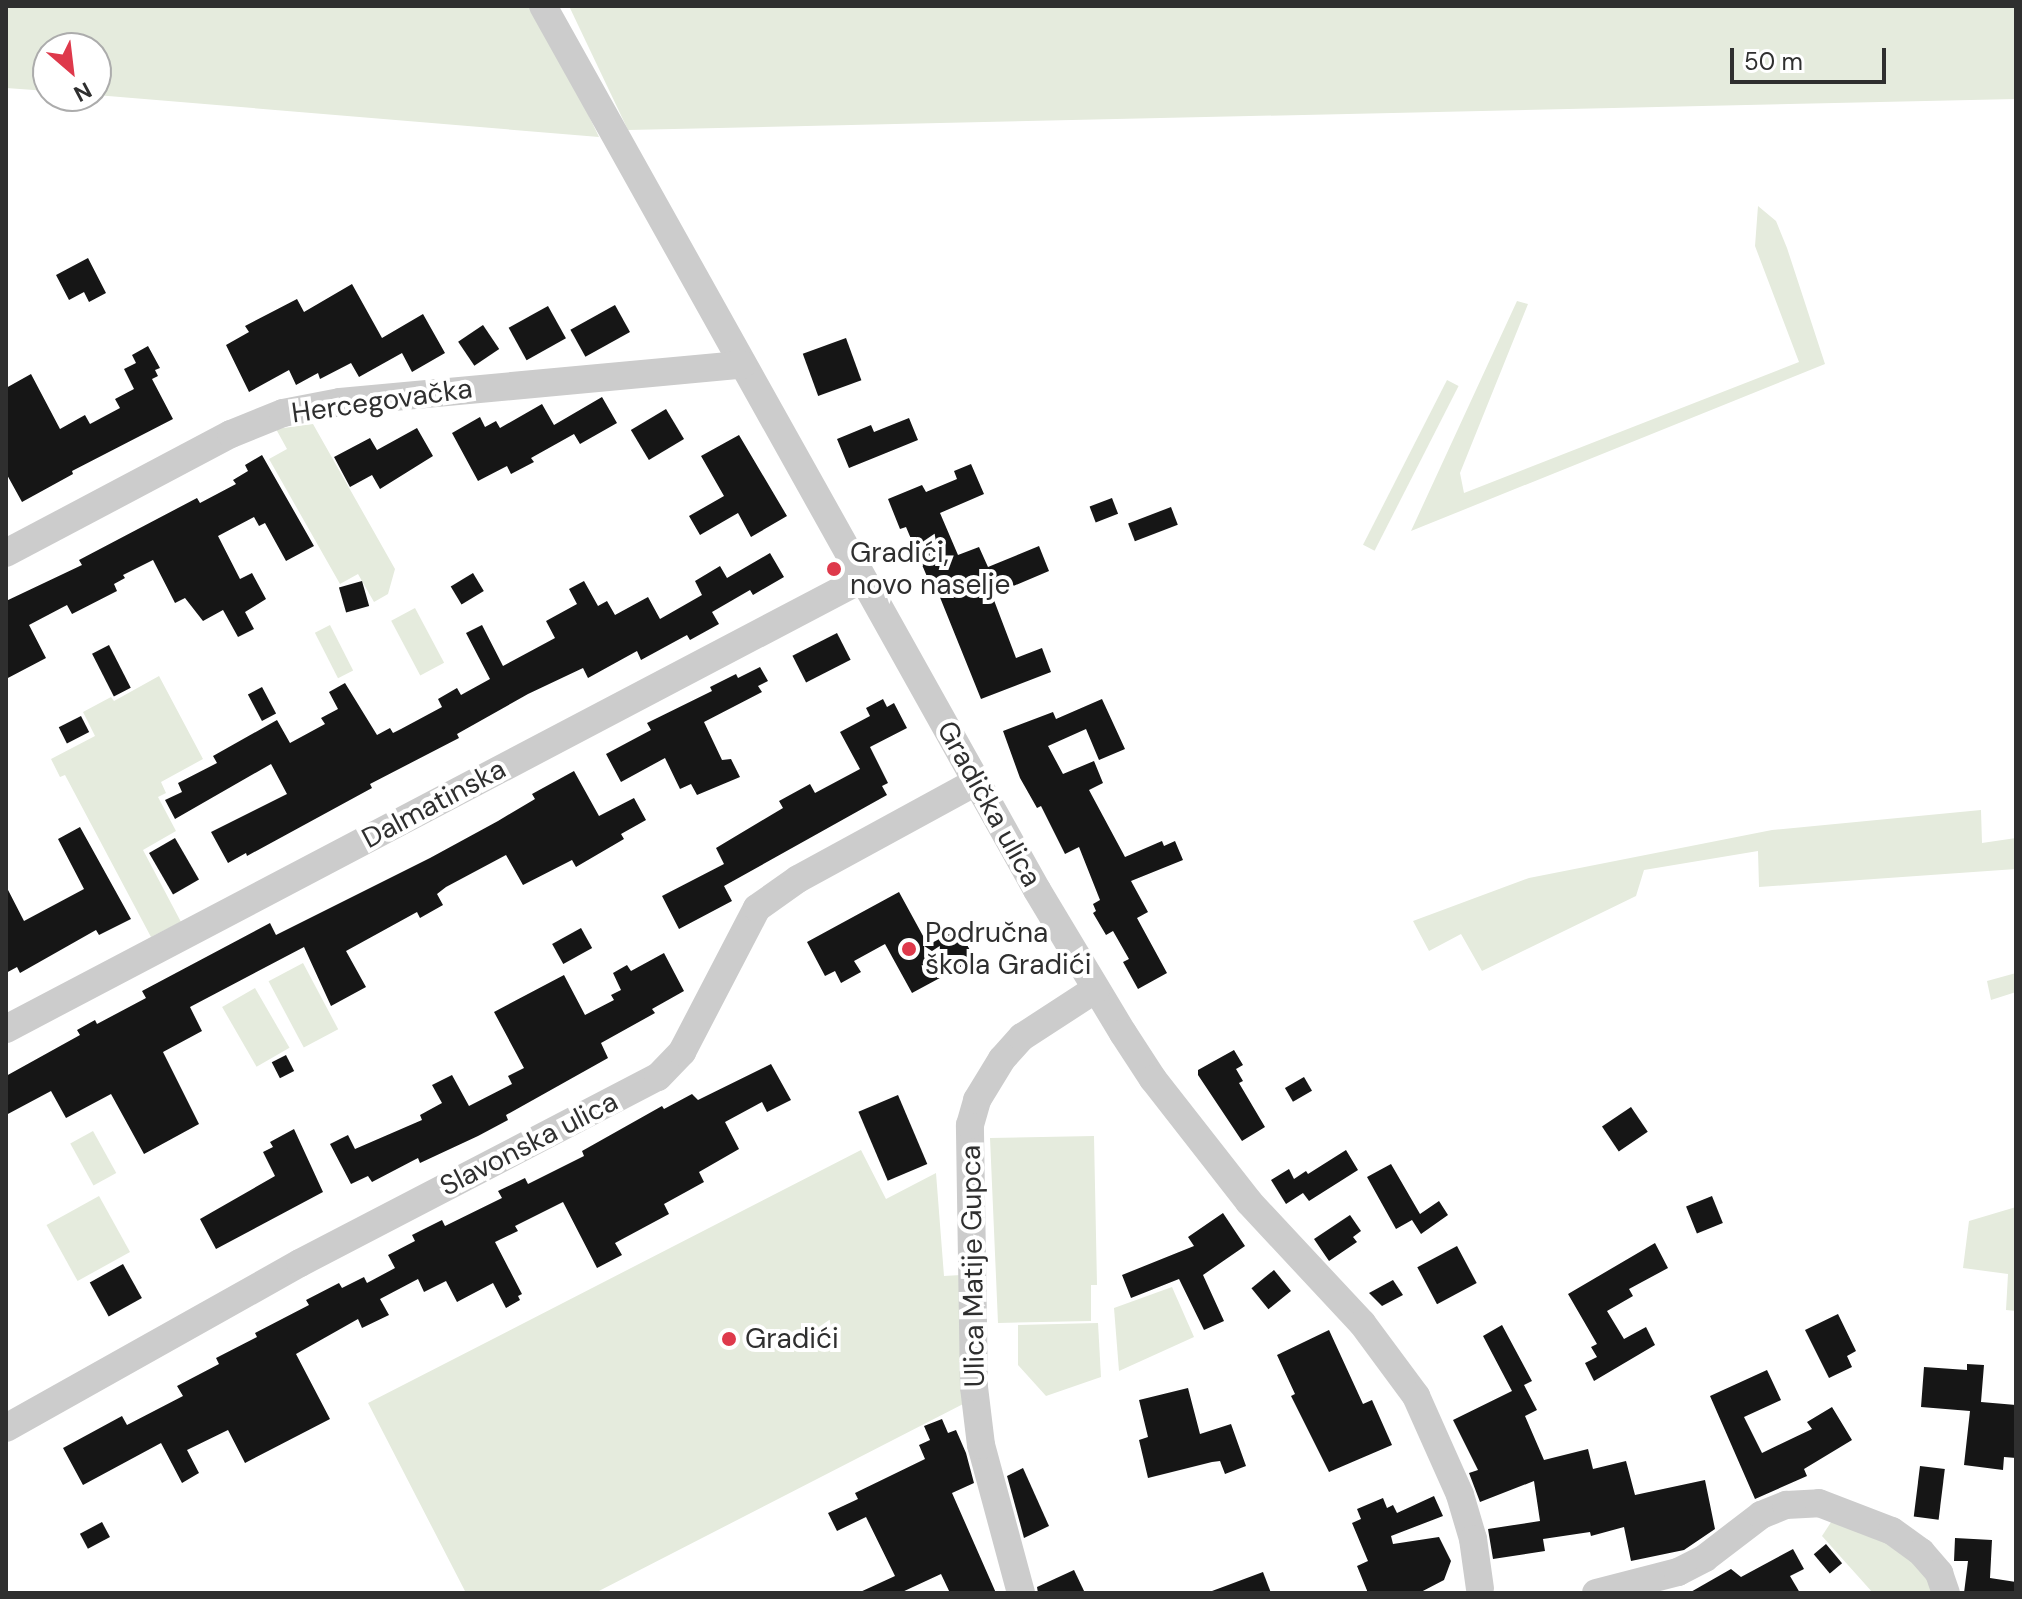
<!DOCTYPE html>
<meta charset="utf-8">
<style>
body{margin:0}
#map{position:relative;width:2022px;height:1599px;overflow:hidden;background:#fff;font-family:"DM Sans",sans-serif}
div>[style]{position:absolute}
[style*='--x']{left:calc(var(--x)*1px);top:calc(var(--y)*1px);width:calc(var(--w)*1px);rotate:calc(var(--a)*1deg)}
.green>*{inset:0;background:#e5ebdd;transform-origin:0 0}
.building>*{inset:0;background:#161616;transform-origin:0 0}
.minor>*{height:28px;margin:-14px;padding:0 14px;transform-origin:14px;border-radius:14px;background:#ccc}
.dots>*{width:22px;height:22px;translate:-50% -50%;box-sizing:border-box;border:4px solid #fff;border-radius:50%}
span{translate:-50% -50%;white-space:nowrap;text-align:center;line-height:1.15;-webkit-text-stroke:8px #fff;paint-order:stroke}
.street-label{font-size:28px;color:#2f2f2f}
.poi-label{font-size:28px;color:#2f2f2f}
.left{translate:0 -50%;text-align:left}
.frame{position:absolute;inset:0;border:8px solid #2f2f2f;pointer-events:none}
.north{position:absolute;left:32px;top:32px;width:80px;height:80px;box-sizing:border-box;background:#fff;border:2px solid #acacac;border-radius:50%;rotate:152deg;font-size:22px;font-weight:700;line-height:32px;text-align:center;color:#2f2f2f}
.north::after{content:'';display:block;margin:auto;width:28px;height:36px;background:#de394b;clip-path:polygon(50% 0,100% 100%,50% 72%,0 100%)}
.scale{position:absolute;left:1730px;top:48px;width:156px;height:36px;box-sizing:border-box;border:4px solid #2f2f2f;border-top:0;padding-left:10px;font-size:24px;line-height:28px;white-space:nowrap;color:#2f2f2f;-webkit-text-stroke:6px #fff;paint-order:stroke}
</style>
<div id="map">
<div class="green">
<i style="clip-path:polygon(6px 6px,536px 6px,599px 137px,96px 95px,96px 48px,48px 48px,48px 91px,6px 88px)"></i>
<i style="clip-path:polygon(569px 6px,2016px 6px,2016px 99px,628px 130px)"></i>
<i style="clip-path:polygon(1758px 206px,1776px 221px,1787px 248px,1825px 364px,1411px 531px,1517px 301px,1528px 304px,1460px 473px,1464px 493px,1799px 362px,1755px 246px)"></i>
<i style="left:1447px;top:380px;width:13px;height:185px;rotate:27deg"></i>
<i style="clip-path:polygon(313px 424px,395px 569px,388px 594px,374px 602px,358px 574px,340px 584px,269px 459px,287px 449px,276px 429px)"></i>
<i style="left:415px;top:608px;width:62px;height:27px;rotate:62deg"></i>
<i style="left:330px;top:625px;width:51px;height:17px;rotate:63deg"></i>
<i style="clip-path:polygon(159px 676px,203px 759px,161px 782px,166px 793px,158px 797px,176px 831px,143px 850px,181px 922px,151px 937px,65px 775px,60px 777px,51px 759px,95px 736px,83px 712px,111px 697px,114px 701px)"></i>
<i style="clip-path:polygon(1981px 810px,1982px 843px,2016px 838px,2016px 869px,1759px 887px,1758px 851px,1644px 870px,1636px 896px,1482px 971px,1461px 934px,1429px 951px,1413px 921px,1529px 878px,1772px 830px)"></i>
<i style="left:303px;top:963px;width:75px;height:39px;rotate:62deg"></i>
<i style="clip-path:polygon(2016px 973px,2016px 992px,1991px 1000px,1987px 981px)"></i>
<i style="left:255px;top:988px;width:69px;height:38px;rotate:60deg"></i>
<i style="left:93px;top:1131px;width:48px;height:26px;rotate:61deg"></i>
<i style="clip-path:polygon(1094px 1136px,1097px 1285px,1091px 1285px,1091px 1321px,998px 1323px,990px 1138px)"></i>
<i style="clip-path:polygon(861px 1150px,886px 1199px,936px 1173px,944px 1276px,961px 1275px,967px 1402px,595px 1593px,466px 1593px,368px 1403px)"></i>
<i style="left:99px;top:1196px;width:64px;height:60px;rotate:61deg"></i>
<i style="clip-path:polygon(2016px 1207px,2016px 1311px,2006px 1310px,2008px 1274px,1963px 1268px,1969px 1221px)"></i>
<i style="clip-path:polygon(1172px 1287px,1194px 1337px,1119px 1371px,1114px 1308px)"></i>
<i style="clip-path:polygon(1098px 1323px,1101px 1377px,1046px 1396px,1018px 1365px,1018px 1325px)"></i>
<i style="clip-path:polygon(1835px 1516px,1916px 1558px,1939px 1593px,1873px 1593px,1822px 1536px)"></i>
</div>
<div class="building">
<i style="clip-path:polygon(88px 258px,106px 293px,89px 302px,84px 292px,69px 300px,56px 275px)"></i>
<i style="clip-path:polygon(352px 284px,382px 338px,423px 314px,445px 353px,412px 372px,402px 353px,359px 377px,351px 363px,320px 379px,318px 373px,296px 385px,289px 370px,249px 392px,226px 345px,249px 332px,245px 326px,297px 299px,304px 312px)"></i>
<i style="left:615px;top:305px;width:31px;height:51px;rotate:61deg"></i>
<i style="left:548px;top:306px;width:37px;height:45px;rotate:61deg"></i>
<i style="left:483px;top:325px;width:29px;height:30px;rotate:56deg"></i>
<i style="left:846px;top:338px;width:45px;height:46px;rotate:70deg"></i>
<i style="clip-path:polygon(148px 346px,160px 368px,155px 370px,158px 376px,152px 379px,173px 419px,72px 471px,73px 474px,22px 502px,6px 473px,6px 388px,31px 374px,60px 429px,85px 415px,90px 424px,120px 408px,115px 399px,134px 389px,124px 369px,136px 363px,132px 355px)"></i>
<i style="clip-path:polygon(602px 397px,617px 423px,580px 444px,574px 434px,531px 458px,534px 462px,511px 474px,507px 466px,478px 481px,452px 433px,480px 417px,485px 427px,496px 421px,500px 428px,542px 404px,554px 425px)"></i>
<i style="left:666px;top:409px;width:35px;height:41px;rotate:59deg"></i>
<i style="clip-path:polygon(909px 418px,918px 440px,849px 468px,837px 439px,871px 425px,874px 432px)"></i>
<i style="clip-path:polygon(417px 428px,433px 456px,380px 489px,372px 475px,350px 487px,334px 457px,370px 438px,377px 450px)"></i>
<i style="clip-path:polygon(739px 435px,787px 516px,751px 537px,738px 513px,700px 535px,689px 516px,724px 496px,701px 456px)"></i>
<i style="clip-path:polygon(262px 455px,314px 546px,286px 561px,265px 523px,259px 526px,254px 517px,218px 536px,240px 579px,252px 573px,266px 599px,245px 612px,254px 629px,238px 637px,223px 610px,203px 621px,185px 598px,175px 603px,153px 560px,123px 575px,125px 578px,114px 584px,117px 591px,72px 614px,67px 605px,29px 625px,46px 658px,6px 679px,6px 601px,82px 565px,79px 560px,197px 498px,200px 503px,236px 484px,233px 480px,248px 471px,245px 465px)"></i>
<i style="clip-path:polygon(971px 464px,984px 494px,940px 513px,958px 555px,979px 547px,988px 567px,1039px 546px,1049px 571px,992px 595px,1016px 658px,1042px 648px,1051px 672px,981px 699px,935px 585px,931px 586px,906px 527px,900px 529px,888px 499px,922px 485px,926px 492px,957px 479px,954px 471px)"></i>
<i style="left:1112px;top:498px;width:17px;height:24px;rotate:69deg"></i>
<i style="left:1171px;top:507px;width:19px;height:46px;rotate:69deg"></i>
<i style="clip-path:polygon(770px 553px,784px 577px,753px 595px,750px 590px,712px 612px,719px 624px,690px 640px,687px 635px,641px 660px,637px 651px,588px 678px,583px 668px,528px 694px,457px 734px,459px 738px,370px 784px,372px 788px,247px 856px,246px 853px,228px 863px,211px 832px,287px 794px,271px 764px,175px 819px,165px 800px,182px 792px,178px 783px,217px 763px,213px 756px,277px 720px,290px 743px,325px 724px,321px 718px,338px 709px,329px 692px,345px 683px,377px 735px,390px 728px,393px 733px,401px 729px,442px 707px,438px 699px,457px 688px,461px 695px,490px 679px,466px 633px,482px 625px,503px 666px,555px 638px,546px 621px,577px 604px,569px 589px,584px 581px,598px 606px,607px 601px,615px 615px,648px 597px,660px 619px,702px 595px,695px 581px,720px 566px,727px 578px)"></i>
<i style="left:473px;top:573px;width:21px;height:26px;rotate:59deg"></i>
<i style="left:362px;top:581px;width:26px;height:24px;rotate:74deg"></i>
<i style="left:837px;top:633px;width:30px;height:50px;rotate:63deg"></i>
<i style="left:109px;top:645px;width:48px;height:19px;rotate:63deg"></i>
<i style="clip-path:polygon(760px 667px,768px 681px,758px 686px,762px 692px,704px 722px,722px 760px,731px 759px,740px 777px,697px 795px,691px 784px,680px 789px,665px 758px,621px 782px,606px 754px,651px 730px,647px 723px,712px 691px,710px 687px,736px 674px,738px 678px)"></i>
<i style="left:262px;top:687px;width:30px;height:16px;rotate:62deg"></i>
<i style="clip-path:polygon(883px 699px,887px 707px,894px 703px,907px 728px,870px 747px,888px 783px,882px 786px,887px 795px,724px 886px,732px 901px,679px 929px,662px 896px,724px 864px,716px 848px,783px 808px,779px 801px,810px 784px,815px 793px,860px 769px,840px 732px,870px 716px,866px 708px)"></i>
<i style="clip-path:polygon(1102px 699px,1125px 749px,1099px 760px,1086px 729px,1048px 746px,1063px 774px,1094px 761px,1103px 783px,1089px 790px,1125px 857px,1162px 841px,1164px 846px,1175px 841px,1183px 860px,1131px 881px,1148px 912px,1137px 918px,1167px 973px,1138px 989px,1123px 962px,1129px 959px,1113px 931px,1106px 935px,1093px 913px,1096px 911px,1093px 904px,1100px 900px,1079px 847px,1065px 854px,1041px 806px,1037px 808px,1020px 778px,1003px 731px,1053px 712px,1056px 719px)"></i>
<i style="left:81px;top:716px;width:18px;height:25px;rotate:63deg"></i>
<i style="clip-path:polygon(574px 771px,599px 816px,634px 798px,646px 820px,621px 834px,624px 839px,576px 867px,572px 860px,523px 885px,506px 855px,446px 887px,437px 894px,443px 905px,420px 918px,417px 912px,346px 951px,366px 987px,331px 1006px,304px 947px,190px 1007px,202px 1031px,163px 1052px,199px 1124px,144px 1154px,111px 1094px,66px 1118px,51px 1091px,6px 1115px,6px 1076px,80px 1035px,77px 1030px,95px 1020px,97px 1024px,146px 998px,142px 991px,270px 923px,276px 935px,430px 858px,498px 821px,535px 799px,532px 794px)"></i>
<i style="clip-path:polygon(80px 827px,131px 919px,99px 935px,96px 930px,20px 973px,17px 967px,6px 973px,6px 886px,24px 921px,84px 889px,58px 839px)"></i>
<i style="left:175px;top:838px;width:48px;height:30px;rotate:60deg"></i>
<i style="clip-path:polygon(899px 892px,928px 945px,958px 929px,975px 959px,912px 993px,885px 944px,854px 961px,861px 972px,841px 983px,835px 971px,825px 976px,807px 942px)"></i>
<i style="left:581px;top:928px;width:23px;height:33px;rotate:61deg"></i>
<i style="clip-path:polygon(664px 953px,684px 991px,652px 1009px,655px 1013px,601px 1043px,608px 1058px,506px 1115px,508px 1120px,478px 1136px,420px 1163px,418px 1158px,372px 1182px,368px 1176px,351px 1184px,330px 1144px,348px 1135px,355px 1149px,422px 1120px,420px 1115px,442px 1103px,432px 1085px,452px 1075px,469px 1106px,512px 1084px,508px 1076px,524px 1068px,494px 1012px,564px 975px,585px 1015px,614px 1000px,611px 995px,621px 990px,613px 973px,627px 965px,631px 971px)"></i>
<i style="clip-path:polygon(1234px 1050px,1243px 1065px,1236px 1069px,1243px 1081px,1239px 1083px,1265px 1127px,1242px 1141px,1198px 1075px,1198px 1070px)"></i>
<i style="left:286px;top:1055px;width:18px;height:16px;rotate:63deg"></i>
<i style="clip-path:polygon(771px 1064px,791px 1100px,767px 1112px,762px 1102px,725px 1122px,739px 1149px,699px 1172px,704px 1182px,664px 1204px,669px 1214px,615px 1243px,622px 1255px,597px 1268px,563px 1202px,515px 1226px,518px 1231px,495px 1242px,522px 1294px,518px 1296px,520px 1300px,506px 1308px,493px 1283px,457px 1302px,446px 1281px,424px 1292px,418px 1279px,380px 1299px,389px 1315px,362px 1328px,358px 1319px,296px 1354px,330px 1419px,245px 1463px,228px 1430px,187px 1450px,199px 1473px,182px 1483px,161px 1443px,83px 1485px,63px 1448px,122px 1416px,127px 1425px,183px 1396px,177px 1386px,219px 1364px,216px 1358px,257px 1337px,255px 1333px,309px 1305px,306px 1300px,339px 1283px,342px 1288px,364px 1277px,367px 1283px,395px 1268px,388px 1255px,415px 1241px,412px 1235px,442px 1220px,445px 1226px,502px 1198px,498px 1191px,525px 1178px,528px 1184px,584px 1156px,582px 1151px,662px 1106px,664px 1109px,692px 1094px,698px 1100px)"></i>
<i style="left:1304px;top:1077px;width:16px;height:22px;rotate:60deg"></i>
<i style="left:898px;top:1095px;width:75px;height:43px;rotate:67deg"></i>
<i style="left:1631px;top:1107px;width:30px;height:35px;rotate:56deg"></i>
<i style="clip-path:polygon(294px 1129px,323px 1192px,216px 1249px,200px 1219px,275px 1176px,263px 1152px,273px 1147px,270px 1142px)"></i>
<i style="clip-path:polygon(1346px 1150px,1358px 1170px,1309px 1201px,1303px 1193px,1286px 1204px,1271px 1180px,1289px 1169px,1294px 1179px,1306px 1171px,1308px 1174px)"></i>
<i style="clip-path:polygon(1391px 1164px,1420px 1214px,1439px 1201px,1448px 1215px,1421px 1234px,1412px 1220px,1396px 1229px,1367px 1177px)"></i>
<i style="left:1712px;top:1196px;width:29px;height:28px;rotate:68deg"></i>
<i style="clip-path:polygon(1223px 1213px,1245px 1246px,1203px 1275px,1224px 1321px,1204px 1330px,1179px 1279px,1131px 1298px,1122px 1275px,1194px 1246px,1188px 1237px)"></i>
<i style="clip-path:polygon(1350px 1215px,1361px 1231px,1353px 1237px,1357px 1242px,1329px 1261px,1314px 1239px)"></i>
<i style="clip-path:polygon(1655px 1243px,1668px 1268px,1629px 1289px,1633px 1296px,1607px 1311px,1624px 1339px,1646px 1327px,1655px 1345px,1594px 1381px,1585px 1363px,1597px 1357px,1591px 1347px,1597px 1344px,1568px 1294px)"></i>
<i style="left:1457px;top:1246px;width:42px;height:45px;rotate:62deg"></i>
<i style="left:123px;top:1264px;width:39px;height:38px;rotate:61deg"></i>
<i style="left:1274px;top:1270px;width:27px;height:29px;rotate:51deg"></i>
<i style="clip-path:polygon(1393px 1280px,1403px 1295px,1382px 1306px,1369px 1293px)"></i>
<i style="clip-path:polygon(1838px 1314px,1856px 1351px,1847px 1356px,1852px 1367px,1829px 1378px,1805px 1330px)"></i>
<i style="clip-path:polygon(1502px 1325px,1532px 1381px,1524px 1385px,1537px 1410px,1525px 1416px,1544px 1460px,1588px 1449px,1593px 1469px,1626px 1461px,1635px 1495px,1705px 1480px,1715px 1529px,1684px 1550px,1631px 1561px,1624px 1527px,1591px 1536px,1590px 1532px,1543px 1539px,1545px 1551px,1493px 1559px,1488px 1529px,1540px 1521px,1534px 1481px,1480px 1502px,1469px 1473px,1478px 1470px,1453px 1420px,1512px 1391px,1483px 1336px)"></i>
<i style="clip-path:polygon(1329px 1330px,1363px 1404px,1372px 1400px,1392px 1445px,1329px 1472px,1291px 1396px,1295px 1394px,1277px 1355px)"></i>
<i style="clip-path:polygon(1967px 1364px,1984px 1365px,1981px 1402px,2016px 1405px,2016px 1458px,2004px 1457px,2003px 1470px,1964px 1465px,1970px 1411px,1921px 1407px,1924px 1367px,1967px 1370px)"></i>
<i style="clip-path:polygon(1767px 1370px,1781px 1400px,1744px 1417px,1762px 1453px,1812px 1429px,1807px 1422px,1832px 1407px,1852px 1440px,1804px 1469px,1807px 1476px,1755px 1499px,1710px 1396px)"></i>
<i style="clip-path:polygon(1188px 1388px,1200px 1434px,1231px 1424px,1246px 1466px,1225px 1474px,1220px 1461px,1212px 1462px,1148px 1478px,1139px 1440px,1148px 1437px,1139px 1400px)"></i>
<i style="clip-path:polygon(942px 1419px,948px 1433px,956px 1430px,966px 1453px,974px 1483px,952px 1493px,996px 1593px,950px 1593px,941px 1574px,900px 1593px,858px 1593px,895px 1576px,866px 1517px,837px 1531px,828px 1513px,858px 1499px,855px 1493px,925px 1459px,919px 1445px,930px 1440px,924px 1426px)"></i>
<i style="left:1920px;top:1466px;width:25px;height:51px;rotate:7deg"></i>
<i style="clip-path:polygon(1023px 1468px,1049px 1526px,1024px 1538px,1007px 1476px)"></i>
<i style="clip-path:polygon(1434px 1496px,1443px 1516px,1391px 1536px,1393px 1544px,1439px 1537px,1451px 1561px,1444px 1580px,1419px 1593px,1368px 1593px,1357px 1566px,1368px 1561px,1352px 1523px,1361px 1519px,1357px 1509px,1383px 1498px,1387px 1508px,1393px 1505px,1397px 1513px)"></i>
<i style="left:102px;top:1522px;width:17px;height:25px;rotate:62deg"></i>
<i style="clip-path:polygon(1955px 1538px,1992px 1540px,1990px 1578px,2016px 1582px,2016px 1593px,1964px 1593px,1968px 1561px,1954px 1561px)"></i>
<i style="left:1826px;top:1544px;width:25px;height:16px;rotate:50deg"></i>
<i style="clip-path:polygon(1793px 1549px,1804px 1569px,1790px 1576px,1800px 1593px,1689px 1593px,1731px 1569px,1741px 1577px)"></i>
<i style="clip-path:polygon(1074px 1570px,1085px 1593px,1038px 1593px,1037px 1587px)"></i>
<i style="clip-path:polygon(1263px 1572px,1271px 1593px,1212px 1593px,1212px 1591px)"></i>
</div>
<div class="minor">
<i style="--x:543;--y:6;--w:1013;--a:60.8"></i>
<i style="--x:1037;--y:890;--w:167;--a:59"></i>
<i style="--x:1123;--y:1033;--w:55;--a:56.9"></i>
<i style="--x:1153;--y:1079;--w:156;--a:52"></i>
<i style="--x:1249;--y:1202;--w:166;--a:47"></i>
<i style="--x:1362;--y:1323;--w:91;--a:53.5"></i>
<i style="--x:1416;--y:1396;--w:108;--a:66"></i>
<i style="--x:1460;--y:1495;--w:46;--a:73.5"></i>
<i style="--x:1473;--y:1539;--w:50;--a:82"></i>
<i style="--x:6;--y:553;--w:255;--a:-27.9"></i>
<i style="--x:231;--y:434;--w:56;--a:-22"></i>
<i style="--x:283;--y:413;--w:58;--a:-10.9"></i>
<i style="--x:340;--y:402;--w:404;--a:-5.3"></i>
<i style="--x:6;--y:1029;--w:967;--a:-27.73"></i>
<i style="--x:6;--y:1428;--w:337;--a:-29.3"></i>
<i style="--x:300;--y:1263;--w:403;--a:-27.5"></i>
<i style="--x:658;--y:1077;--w:35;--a:-46"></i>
<i style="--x:682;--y:1052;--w:162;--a:-62.5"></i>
<i style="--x:757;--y:908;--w:50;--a:-35.3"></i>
<i style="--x:798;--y:879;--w:203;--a:-28.6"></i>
<i style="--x:1021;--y:1593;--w:153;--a:-105.1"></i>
<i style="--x:981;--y:1445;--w:58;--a:-96.9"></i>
<i style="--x:974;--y:1387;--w:262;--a:-90.9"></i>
<i style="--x:970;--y:1125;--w:26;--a:-74"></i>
<i style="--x:977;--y:1100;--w:48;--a:-58.6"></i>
<i style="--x:1002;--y:1059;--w:30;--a:-48"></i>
<i style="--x:1022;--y:1037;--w:88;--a:-33"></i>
<i style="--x:1596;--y:1593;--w:85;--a:-14.4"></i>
<i style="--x:1678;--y:1572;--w:30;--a:-27"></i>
<i style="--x:1705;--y:1558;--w:71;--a:-37.5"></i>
<i style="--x:1761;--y:1515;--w:27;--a:-22"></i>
<i style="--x:1786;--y:1505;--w:33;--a:-3"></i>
<i style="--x:1819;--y:1503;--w:78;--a:21"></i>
<i style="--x:1892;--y:1531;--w:36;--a:36"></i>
<i style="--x:1921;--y:1552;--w:28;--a:49"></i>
<i style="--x:1939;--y:1573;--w:21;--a:71"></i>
</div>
<div class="dots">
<i style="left:834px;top:569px;background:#de394b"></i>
<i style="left:909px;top:949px;background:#de394b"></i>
<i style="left:729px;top:1339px;background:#de394b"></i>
</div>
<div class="street-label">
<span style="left:382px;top:401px;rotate:-8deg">Hercegovačka</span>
<span style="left:434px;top:804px;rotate:-28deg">Dalmatinska</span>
<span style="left:989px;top:804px;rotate:61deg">Gradička ulica</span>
<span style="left:529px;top:1144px;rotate:-27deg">Slavonska ulica</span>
<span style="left:973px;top:1266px;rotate:-91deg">Ulica Matije Gupca</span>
</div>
<div class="poi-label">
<span class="left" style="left:850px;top:569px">Gradići,<br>novo naselje</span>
<span class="left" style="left:925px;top:949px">Područna<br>škola Gradići</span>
<span class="left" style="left:745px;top:1339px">Gradići</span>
</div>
<div class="frame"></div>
<div class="north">N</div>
<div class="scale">50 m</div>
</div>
